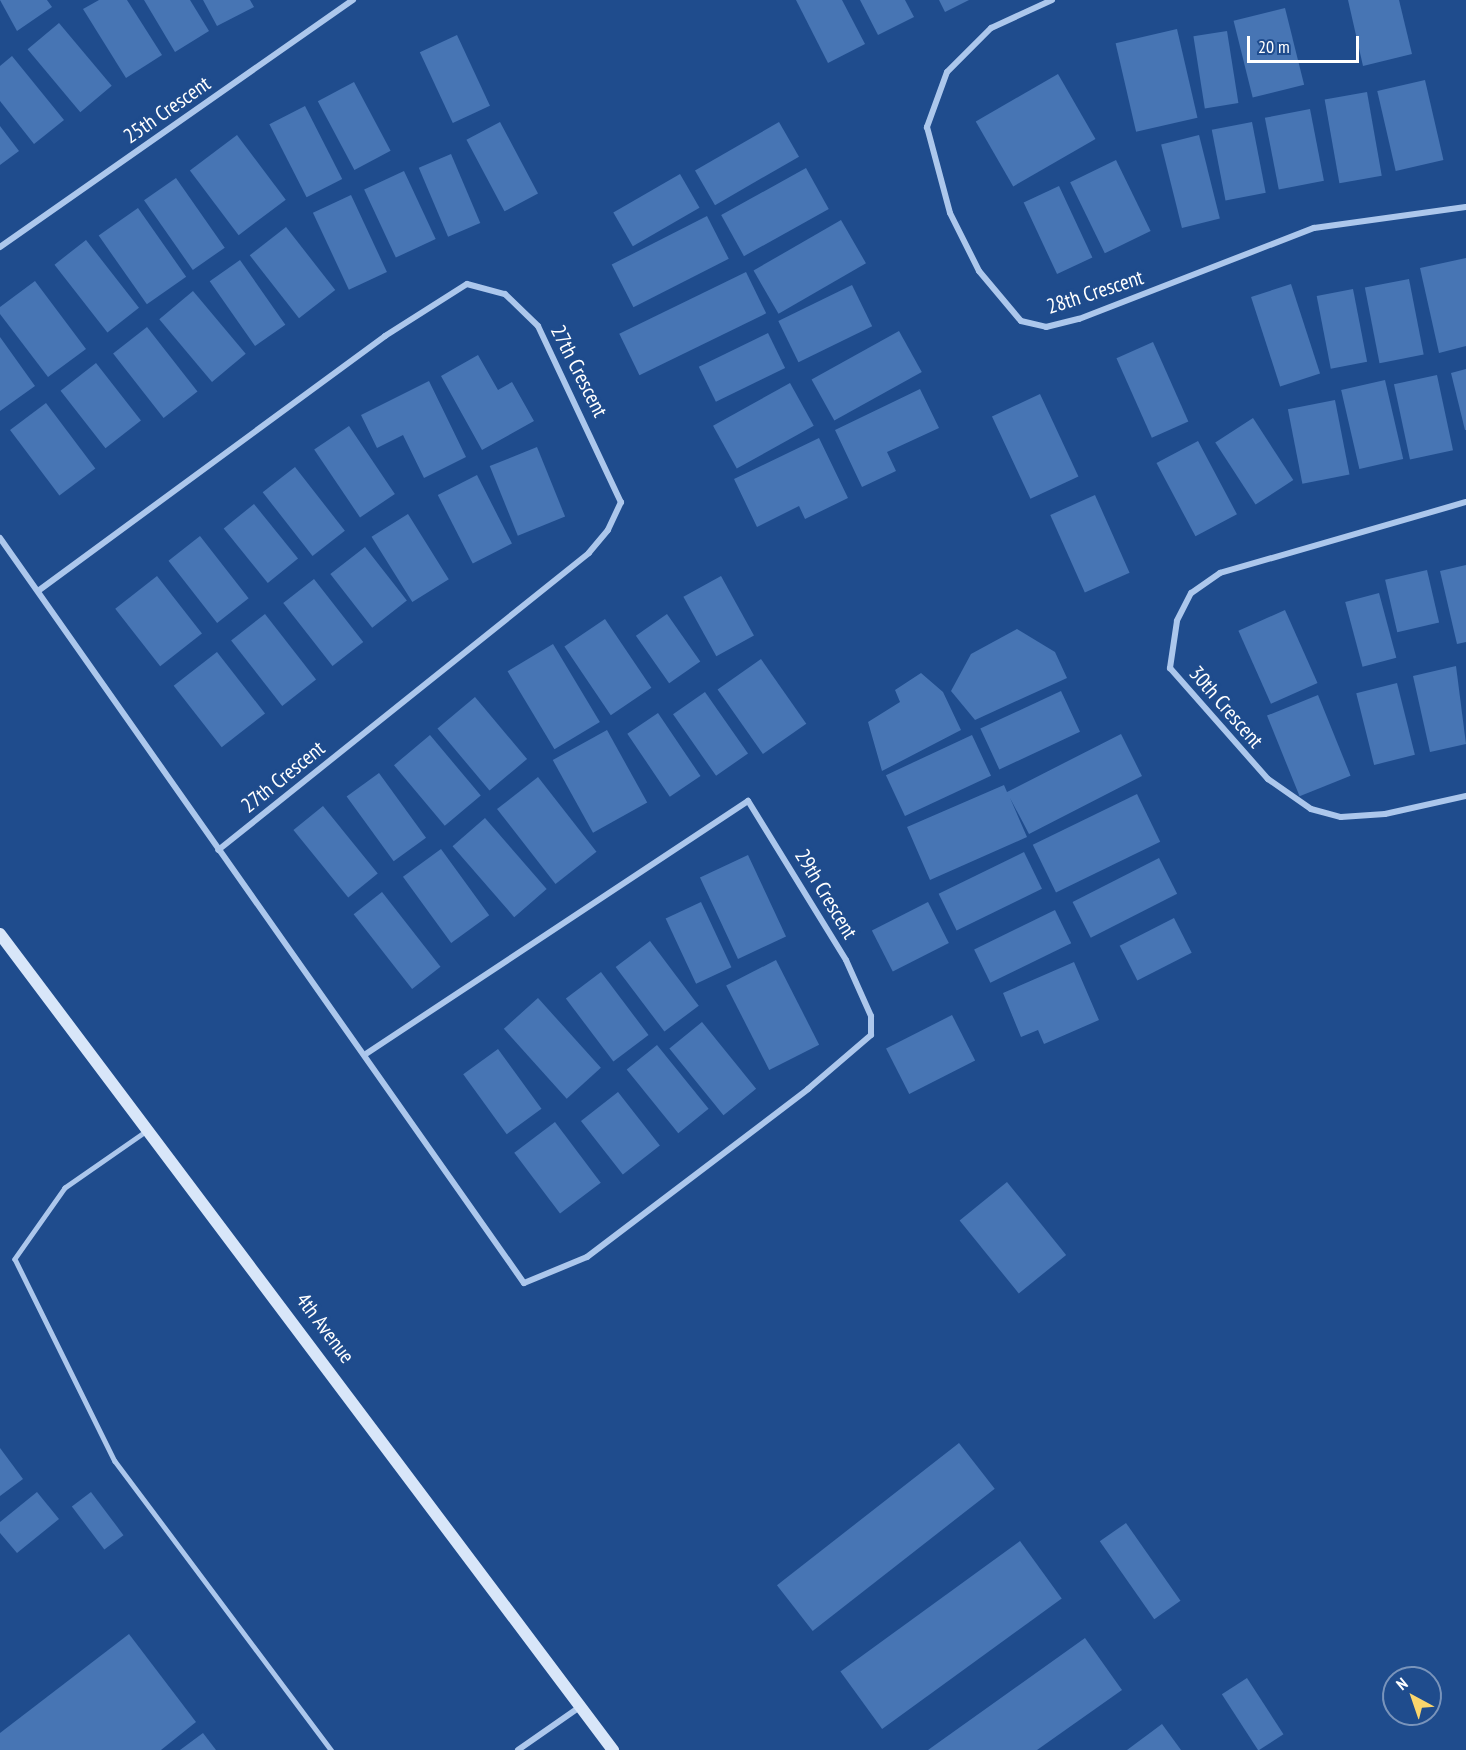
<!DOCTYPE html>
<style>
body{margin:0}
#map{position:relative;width:1466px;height:1750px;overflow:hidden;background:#1f4c8d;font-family:"PT Sans Narrow",sans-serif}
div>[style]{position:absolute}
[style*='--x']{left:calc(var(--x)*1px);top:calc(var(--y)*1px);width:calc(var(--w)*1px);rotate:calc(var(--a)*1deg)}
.building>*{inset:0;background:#4775b4;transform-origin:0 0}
.lane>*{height:4.5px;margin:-2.25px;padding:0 2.25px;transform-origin:2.25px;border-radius:2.25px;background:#acc7ec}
.street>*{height:6px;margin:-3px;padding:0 3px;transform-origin:3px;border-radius:3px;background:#acc7ec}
.secondary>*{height:12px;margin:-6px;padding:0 6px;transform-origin:6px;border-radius:6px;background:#d8e6f9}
span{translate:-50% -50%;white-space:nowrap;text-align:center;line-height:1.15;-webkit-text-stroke:6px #1f4c8d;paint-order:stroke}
.street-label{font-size:21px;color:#fff}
.north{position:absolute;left:1382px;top:1666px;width:60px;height:60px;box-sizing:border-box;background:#1f4c8d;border:2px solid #7994bb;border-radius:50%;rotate:320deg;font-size:16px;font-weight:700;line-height:24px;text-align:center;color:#fff}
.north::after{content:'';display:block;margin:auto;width:21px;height:27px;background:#fad56c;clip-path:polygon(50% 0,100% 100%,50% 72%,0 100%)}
.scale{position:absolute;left:1247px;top:36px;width:112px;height:27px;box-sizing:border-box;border:3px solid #fff;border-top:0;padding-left:8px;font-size:18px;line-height:21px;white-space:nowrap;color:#fff;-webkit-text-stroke:4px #1f4c8d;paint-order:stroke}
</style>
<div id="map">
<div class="building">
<i style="clip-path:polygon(0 0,47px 0,52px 7px,17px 31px)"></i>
<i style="clip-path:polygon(99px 0,127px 0,162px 55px,126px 78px,83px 9px)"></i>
<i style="clip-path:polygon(144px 0,190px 0,209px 31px,175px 52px)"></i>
<i style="clip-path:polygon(203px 0,250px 0,254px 7px,217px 26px)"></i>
<i style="clip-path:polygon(796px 0,842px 0,865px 44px,828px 63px)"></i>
<i style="clip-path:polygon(860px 0,905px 0,914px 17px,878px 35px)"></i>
<i style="clip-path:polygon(939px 0,969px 0,945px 12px)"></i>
<i style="clip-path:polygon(1348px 0,1399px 0,1412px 54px,1363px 66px)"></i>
<i style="left:1285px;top:8px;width:79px;height:53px;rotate:76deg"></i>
<i style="left:59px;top:23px;width:82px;height:41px;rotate:50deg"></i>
<i style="left:1177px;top:29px;width:91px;height:63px;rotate:77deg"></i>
<i style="left:1227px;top:31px;width:73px;height:34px;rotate:81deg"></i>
<i style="left:457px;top:35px;width:78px;height:41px;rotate:65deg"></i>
<i style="clip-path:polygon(12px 56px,64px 120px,34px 144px,0 101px,0 66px)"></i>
<i style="left:1058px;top:74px;width:75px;height:95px;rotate:60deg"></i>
<i style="left:1425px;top:80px;width:82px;height:49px;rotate:77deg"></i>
<i style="left:354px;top:82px;width:78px;height:41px;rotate:62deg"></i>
<i style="left:1367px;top:92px;width:85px;height:43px;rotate:80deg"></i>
<i style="left:305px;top:106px;width:82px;height:40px;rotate:63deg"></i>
<i style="left:1310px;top:109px;width:73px;height:46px;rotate:79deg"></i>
<i style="left:500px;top:122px;width:81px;height:38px;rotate:62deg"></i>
<i style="left:779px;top:122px;width:40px;height:97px;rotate:60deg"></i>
<i style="left:1252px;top:122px;width:72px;height:41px;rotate:79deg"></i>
<i style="clip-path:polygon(0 126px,19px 151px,0 165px)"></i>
<i style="left:237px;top:135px;width:81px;height:59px;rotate:53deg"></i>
<i style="left:1199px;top:135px;width:86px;height:39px;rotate:76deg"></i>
<i style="left:451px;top:154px;width:75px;height:35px;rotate:67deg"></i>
<i style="left:1116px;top:160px;width:79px;height:51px;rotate:64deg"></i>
<i style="left:806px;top:168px;width:47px;height:97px;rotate:61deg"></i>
<i style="left:404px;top:171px;width:75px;height:44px;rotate:65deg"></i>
<i style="left:680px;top:174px;width:39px;height:77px;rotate:60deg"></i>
<i style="left:176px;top:178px;width:85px;height:39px;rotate:55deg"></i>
<i style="left:1059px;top:186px;width:79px;height:39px;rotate:65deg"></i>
<i style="left:351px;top:195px;width:85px;height:42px;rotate:65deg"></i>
<i style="left:138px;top:208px;width:84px;height:48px;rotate:55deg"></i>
<i style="left:707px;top:216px;width:48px;height:107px;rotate:63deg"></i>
<i style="left:841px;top:220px;width:50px;height:101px;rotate:60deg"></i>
<i style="left:286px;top:227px;width:80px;height:46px;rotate:52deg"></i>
<i style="left:86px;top:240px;width:86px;height:40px;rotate:52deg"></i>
<i style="clip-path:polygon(1466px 258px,1466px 346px,1439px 353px,1420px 268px)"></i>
<i style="left:240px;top:260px;width:79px;height:37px;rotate:55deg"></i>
<i style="left:746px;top:272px;width:46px;height:141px;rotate:64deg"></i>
<i style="left:1409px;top:279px;width:77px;height:45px;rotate:79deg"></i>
<i style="clip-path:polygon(35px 281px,86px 349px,48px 377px,0 314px,0 307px)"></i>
<i style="left:1291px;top:284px;width:94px;height:42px;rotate:72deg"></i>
<i style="left:852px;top:285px;width:46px;height:82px;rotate:64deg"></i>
<i style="left:1353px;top:289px;width:74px;height:37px;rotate:79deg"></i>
<i style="left:193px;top:291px;width:82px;height:44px;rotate:50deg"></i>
<i style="left:147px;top:327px;width:82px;height:43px;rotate:52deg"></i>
<i style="left:899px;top:331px;width:47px;height:100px;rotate:61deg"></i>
<i style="left:768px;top:333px;width:39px;height:77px;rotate:64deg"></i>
<i style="clip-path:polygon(0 337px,35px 386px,0 411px)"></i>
<i style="left:1153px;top:342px;width:87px;height:40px;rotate:66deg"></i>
<i style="clip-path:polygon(478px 355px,498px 390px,512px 382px,534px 421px,482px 450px,441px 376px)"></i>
<i style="left:96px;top:363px;width:73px;height:45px;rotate:52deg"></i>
<i style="clip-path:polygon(1466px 369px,1466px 430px,1465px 430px,1451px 373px)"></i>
<i style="left:1437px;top:375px;width:77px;height:44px;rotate:78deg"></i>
<i style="left:1385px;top:380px;width:81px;height:45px;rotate:77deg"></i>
<i style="clip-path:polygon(429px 381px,466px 457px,424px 478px,403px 435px,377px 448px,361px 415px)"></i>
<i style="left:790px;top:383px;width:49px;height:88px;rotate:61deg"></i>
<i style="clip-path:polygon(920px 389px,939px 428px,887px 452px,896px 471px,862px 487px,835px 430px)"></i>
<i style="left:1040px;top:394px;width:91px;height:53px;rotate:65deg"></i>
<i style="left:1335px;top:400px;width:76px;height:48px;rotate:79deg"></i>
<i style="left:46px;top:403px;width:82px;height:45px;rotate:53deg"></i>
<i style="left:1253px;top:418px;width:74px;height:45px;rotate:57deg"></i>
<i style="left:349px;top:426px;width:82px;height:42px;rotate:56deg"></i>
<i style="clip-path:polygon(819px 438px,848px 498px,805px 519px,799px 506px,757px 527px,734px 479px)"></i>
<i style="left:1198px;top:441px;width:83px;height:47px;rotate:62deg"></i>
<i style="left:537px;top:447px;width:75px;height:51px;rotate:68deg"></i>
<i style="left:295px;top:467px;width:81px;height:41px;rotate:52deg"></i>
<i style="left:477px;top:475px;width:77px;height:44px;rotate:63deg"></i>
<i style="left:1095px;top:495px;width:85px;height:49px;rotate:66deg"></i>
<i style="left:254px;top:504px;width:70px;height:39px;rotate:51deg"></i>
<i style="left:408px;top:514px;width:77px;height:43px;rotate:58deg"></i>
<i style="left:200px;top:536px;width:79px;height:40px;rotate:52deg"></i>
<i style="left:365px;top:547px;width:68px;height:44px;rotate:52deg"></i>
<i style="clip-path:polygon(1466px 565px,1466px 642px,1457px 644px,1440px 571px)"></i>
<i style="left:1427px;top:570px;width:54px;height:43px;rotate:77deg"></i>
<i style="left:157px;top:576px;width:73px;height:53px;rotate:52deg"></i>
<i style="left:721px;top:576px;width:68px;height:43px;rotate:61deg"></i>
<i style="left:314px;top:579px;width:80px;height:39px;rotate:52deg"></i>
<i style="left:1379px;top:593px;width:67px;height:35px;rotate:75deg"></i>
<i style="left:1285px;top:610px;width:80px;height:51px;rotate:66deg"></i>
<i style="left:265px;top:614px;width:83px;height:43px;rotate:52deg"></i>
<i style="left:667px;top:614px;width:58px;height:38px;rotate:55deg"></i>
<i style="left:605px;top:619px;width:83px;height:49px;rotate:56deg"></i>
<i style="clip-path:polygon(1017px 629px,1055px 652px,1067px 678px,975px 720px,951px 691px,971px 654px)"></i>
<i style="left:553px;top:644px;width:91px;height:53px;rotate:59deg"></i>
<i style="left:217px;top:652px;width:78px;height:55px;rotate:52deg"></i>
<i style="left:761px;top:659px;width:79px;height:53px;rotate:55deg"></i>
<i style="clip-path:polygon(1456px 666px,1466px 744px,1430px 752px,1413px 676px)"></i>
<i style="clip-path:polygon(921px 673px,943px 692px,961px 730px,882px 771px,868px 722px,900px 702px,895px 690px)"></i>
<i style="left:1397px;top:683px;width:74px;height:42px;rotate:76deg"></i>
<i style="left:1061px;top:691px;width:45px;height:89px;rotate:65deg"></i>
<i style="left:705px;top:692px;width:75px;height:39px;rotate:55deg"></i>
<i style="left:1318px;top:695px;width:87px;height:55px;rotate:68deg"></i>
<i style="left:475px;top:697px;width:81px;height:49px;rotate:50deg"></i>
<i style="left:658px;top:713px;width:76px;height:37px;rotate:56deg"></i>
<i style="left:607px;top:730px;width:83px;height:62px;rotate:61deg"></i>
<i style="clip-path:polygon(1121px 734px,1142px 776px,1029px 834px,1010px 798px,1027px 837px,930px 880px,907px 827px,1004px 785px,1007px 792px)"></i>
<i style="left:430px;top:735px;width:79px;height:47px;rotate:50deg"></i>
<i style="left:972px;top:735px;width:45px;height:95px;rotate:65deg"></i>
<i style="left:379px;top:773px;width:80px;height:40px;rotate:54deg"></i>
<i style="left:538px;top:777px;width:95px;height:52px;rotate:52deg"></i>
<i style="left:1137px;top:794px;width:53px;height:116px;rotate:64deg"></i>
<i style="left:323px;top:806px;width:87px;height:38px;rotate:51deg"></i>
<i style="left:485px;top:818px;width:94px;height:43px;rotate:49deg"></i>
<i style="left:441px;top:849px;width:82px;height:47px;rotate:54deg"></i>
<i style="left:1024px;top:852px;width:41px;height:95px;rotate:64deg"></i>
<i style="left:748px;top:855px;width:90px;height:53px;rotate:65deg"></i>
<i style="left:1159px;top:858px;width:40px;height:97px;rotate:63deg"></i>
<i style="left:382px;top:892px;width:95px;height:36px;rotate:52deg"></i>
<i style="left:701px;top:902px;width:72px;height:39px;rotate:65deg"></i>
<i style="left:928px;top:902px;width:46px;height:63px;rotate:63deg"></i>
<i style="left:1055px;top:910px;width:37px;height:90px;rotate:64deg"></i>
<i style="left:1174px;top:918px;width:39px;height:61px;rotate:63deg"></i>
<i style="left:650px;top:941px;width:81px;height:43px;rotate:53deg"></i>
<i style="left:776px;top:960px;width:95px;height:56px;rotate:63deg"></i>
<i style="clip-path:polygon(1074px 962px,1099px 1020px,1044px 1044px,1038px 1030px,1021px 1037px,1003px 993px)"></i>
<i style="left:601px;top:972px;width:79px;height:44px;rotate:53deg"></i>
<i style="left:538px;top:998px;width:94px;height:46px;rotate:48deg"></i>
<i style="left:952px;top:1015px;width:51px;height:74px;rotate:63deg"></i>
<i style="left:702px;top:1022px;width:86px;height:42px;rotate:51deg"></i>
<i style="left:657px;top:1045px;width:82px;height:39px;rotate:51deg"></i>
<i style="left:498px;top:1049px;width:74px;height:43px;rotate:54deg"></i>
<i style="left:618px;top:1092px;width:68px;height:47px;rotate:52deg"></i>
<i style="left:555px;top:1122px;width:76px;height:51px;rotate:53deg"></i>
<i style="left:1007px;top:1182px;width:94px;height:61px;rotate:51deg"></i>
<i style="left:959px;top:1443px;width:58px;height:231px;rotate:52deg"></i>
<i style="clip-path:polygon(0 1448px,23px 1479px,0 1496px)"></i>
<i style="clip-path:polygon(37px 1492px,59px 1519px,17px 1553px,0 1533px,0 1522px)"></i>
<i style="left:91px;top:1492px;width:54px;height:24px;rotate:53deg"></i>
<i style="left:1126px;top:1523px;width:95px;height:32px;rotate:55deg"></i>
<i style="left:1020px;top:1541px;width:71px;height:222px;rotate:54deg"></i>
<i style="clip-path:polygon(129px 1634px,196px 1722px,161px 1750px,0 1750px,0 1733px)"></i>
<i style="clip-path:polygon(1085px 1638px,1122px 1690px,1037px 1750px,928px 1750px)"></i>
<i style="left:1247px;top:1678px;width:67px;height:30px;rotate:57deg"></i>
<i style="clip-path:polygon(1162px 1724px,1181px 1750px,1127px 1750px)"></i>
<i style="clip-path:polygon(203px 1733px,216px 1750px,180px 1750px)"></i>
</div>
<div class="lane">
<i style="--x:147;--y:1131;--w:100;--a:145.2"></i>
<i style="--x:65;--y:1188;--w:87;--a:125.2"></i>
<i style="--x:15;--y:1259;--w:225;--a:63.7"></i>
<i style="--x:115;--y:1461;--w:361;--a:53.2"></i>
</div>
<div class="street">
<i style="--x:1052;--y:0;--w:67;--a:155.3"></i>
<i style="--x:991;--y:28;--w:62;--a:135"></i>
<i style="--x:947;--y:72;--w:59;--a:110"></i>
<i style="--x:927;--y:127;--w:89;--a:75"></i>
<i style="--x:950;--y:213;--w:65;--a:63.4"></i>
<i style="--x:979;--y:271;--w:65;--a:50"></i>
<i style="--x:1021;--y:321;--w:26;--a:13"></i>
<i style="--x:1046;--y:327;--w:34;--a:-14"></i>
<i style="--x:1079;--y:319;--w:252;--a:-21.2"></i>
<i style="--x:1314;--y:228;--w:153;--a:-7.9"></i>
<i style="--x:0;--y:247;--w:431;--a:-35"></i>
<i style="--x:1466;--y:502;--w:256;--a:163.9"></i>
<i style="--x:1220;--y:573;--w:35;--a:145"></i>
<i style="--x:1191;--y:593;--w:31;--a:117"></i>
<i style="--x:1177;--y:621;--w:48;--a:98.5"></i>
<i style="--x:1170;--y:668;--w:148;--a:48.6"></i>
<i style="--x:1268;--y:779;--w:52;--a:34.9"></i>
<i style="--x:1311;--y:809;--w:31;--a:15"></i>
<i style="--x:1341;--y:817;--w:44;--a:-3.9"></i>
<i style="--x:1385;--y:814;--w:83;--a:-12.5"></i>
<i style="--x:0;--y:538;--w:911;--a:54.88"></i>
<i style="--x:524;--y:1283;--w:68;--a:-22.4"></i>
<i style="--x:587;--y:1257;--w:278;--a:-37.2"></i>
<i style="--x:808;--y:1089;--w:83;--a:-40.6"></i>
<i style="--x:871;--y:1035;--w:19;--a:-90"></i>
<i style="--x:871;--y:1016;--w:61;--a:-114.1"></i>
<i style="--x:846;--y:960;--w:187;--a:-121.6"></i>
<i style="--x:748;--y:801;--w:457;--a:146.5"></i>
<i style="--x:38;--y:591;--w:431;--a:-36.3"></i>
<i style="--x:385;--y:336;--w:97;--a:-32.4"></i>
<i style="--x:467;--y:284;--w:39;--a:15"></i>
<i style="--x:505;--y:294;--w:46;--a:44.1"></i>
<i style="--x:538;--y:326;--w:195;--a:64.8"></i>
<i style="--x:621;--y:502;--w:31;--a:115"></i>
<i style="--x:608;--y:530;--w:30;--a:130"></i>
<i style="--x:589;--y:553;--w:475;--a:141.3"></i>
<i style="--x:518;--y:1750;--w:77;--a:-34.9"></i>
</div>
<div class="secondary">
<i style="--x:0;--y:934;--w:1021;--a:53.09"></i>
</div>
<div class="street-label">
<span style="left:167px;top:110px;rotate:-35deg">25th Crescent</span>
<span style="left:1095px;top:292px;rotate:-18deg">28th Crescent</span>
<span style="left:579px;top:371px;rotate:63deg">27th Crescent</span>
<span style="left:1226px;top:707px;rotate:49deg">30th Crescent</span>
<span style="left:283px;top:777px;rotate:-39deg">27th Crescent</span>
<span style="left:826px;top:894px;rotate:59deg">29th Crescent</span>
<span style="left:325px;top:1328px;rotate:53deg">4th Avenue</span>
</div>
<div class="north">N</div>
<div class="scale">20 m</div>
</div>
